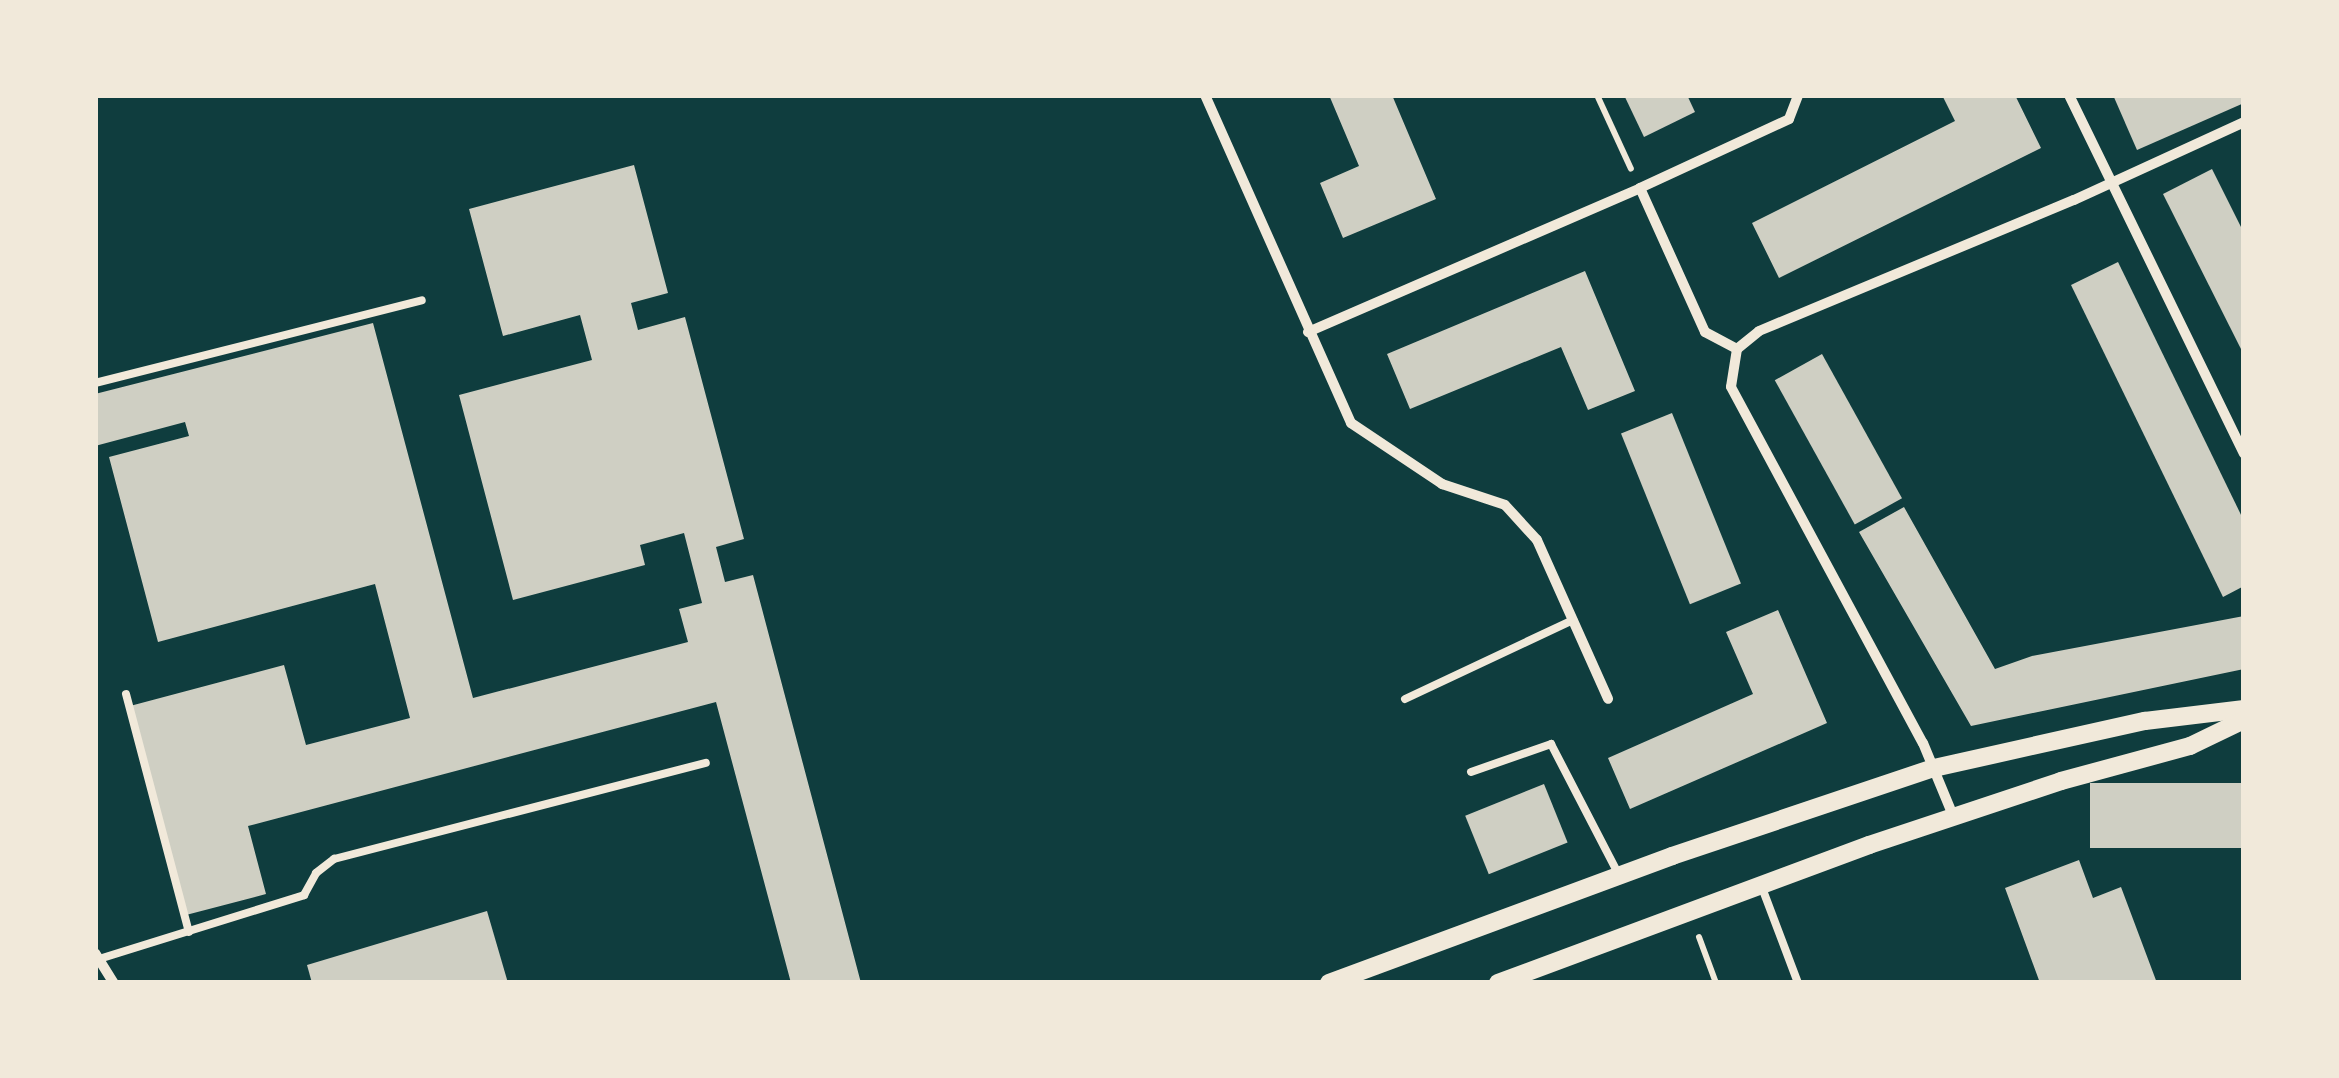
<!DOCTYPE html>
<style>
body{margin:0}
#map{position:relative;width:2339px;height:1078px;overflow:hidden;background:#0f3d3e;font-family:"Source Serif 4",serif}
div>[style]{position:absolute}
[style*='--x']{left:calc(var(--x)*1px);top:calc(var(--y)*1px);width:calc(var(--w)*1px);rotate:calc(var(--a)*1deg)}
.building>*{inset:0;background:#cfcfc3;transform-origin:0 0}
.path>*{height:6px;margin:-3px;padding:0 3px;transform-origin:3px;border-radius:3px;background:#f1e9da}
.service>*{height:8px;margin:-4px;padding:0 4px;transform-origin:4px;border-radius:4px;background:#f1e9da}
.minor>*{height:10px;margin:-5px;padding:0 5px;transform-origin:5px;border-radius:5px;background:#f1e9da}
.tertiary>*{height:18px;margin:-9px;padding:0 9px;transform-origin:9px;border-radius:9px;background:#f1e9da}
span{translate:-50% -50%;white-space:nowrap;text-align:center;line-height:1.15;-webkit-text-stroke:8px #f1e9da;paint-order:stroke}
.frame{position:absolute;inset:0;border:98px solid #f1e9da;pointer-events:none}
</style>
<div id="map">
<div class="building">
<i style="clip-path:polygon(1329px 95px,1392px 95px,1436px 199px,1343px 238px,1320px 183px,1359px 166px)"></i>
<i style="clip-path:polygon(1624px 95px,1687px 95px,1695px 112px,1644px 137px)"></i>
<i style="clip-path:polygon(1942px 95px,2015px 95px,2041px 148px,1779px 278px,1752px 223px,1955px 121px)"></i>
<i style="clip-path:polygon(2113px 95px,2244px 95px,2244px 103px,2137px 150px)"></i>
<i style="clip-path:polygon(634px 165px,668px 293px,631px 303px,638px 330px,685px 317px,744px 539px,716px 547px,725px 582px,753px 575px,861px 983px,791px 983px,716px 702px,248px 826px,266px 894px,186px 915px,130px 706px,284px 665px,306px 745px,410px 718px,375px 584px,158px 642px,109px 457px,189px 436px,185px 422px,95px 446px,95px 394px,373px 323px,473px 698px,688px 642px,679px 609px,702px 603px,684px 533px,640px 545px,645px 565px,513px 600px,459px 395px,592px 360px,580px 315px,503px 336px,469px 209px)"></i>
<i style="clip-path:polygon(2212px 169px,2244px 233px,2244px 355px,2163px 194px)"></i>
<i style="clip-path:polygon(2118px 262px,2244px 521px,2244px 586px,2223px 597px,2071px 285px)"></i>
<i style="clip-path:polygon(1585px 271px,1635px 391px,1588px 410px,1561px 347px,1410px 409px,1387px 354px)"></i>
<i style="left:1822px;top:354px;width:165px;height:54px;rotate:61deg"></i>
<i style="left:1672px;top:413px;width:184px;height:55px;rotate:68deg"></i>
<i style="clip-path:polygon(1904px 507px,1995px 669px,2032px 656px,2244px 616px,2244px 669px,1971px 726px,1859px 532px)"></i>
<i style="clip-path:polygon(1778px 610px,1827px 723px,1630px 809px,1608px 758px,1753px 694px,1726px 632px)"></i>
<i style="left:2244px;top:783px;width:65px;height:154px;rotate:90deg"></i>
<i style="left:1544px;top:784px;width:63px;height:85px;rotate:68deg"></i>
<i style="clip-path:polygon(2079px 860px,2093px 898px,2121px 887px,2157px 983px,2040px 983px,2005px 888px)"></i>
<i style="clip-path:polygon(487px 911px,508px 983px,312px 983px,307px 965px)"></i>
</div>
<div class="path">
<i style="--x:1597;--y:95;--w:81;--a:65.3"></i>
<i style="--x:1699;--y:937;--w:49;--a:69.7"></i>
</div>
<div class="service">
<i style="--x:95;--y:383;--w:337;--a:-14.2"></i>
<i style="--x:126;--y:694;--w:246;--a:75.2"></i>
<i style="--x:1405;--y:699;--w:186;--a:-25.2"></i>
<i style="--x:1471;--y:772;--w:85;--a:-19.3"></i>
<i style="--x:1551;--y:744;--w:145;--a:62.6"></i>
<i style="--x:1761;--y:885;--w:105;--a:69.3"></i>
<i style="--x:99;--y:959;--w:215;--a:-17.3"></i>
<i style="--x:304;--y:895;--w:25;--a:-61"></i>
<i style="--x:316;--y:873;--w:23;--a:-38"></i>
<i style="--x:334;--y:859;--w:384;--a:-14.5"></i>
</div>
<div class="minor">
<i style="--x:1205;--y:95;--w:359;--a:66"></i>
<i style="--x:1351;--y:423;--w:110;--a:33.8"></i>
<i style="--x:1442;--y:484;--w:66;--a:18.4"></i>
<i style="--x:1505;--y:505;--w:47;--a:47.6"></i>
<i style="--x:1537;--y:540;--w:174;--a:65.9"></i>
<i style="--x:2069;--y:95;--w:399;--a:64"></i>
<i style="--x:1640;--y:188;--w:164;--a:-24.8"></i>
<i style="--x:1789;--y:119;--w:26;--a:-69"></i>
<i style="--x:1308;--y:332;--w:362;--a:-23.4"></i>
<i style="--x:1640;--y:188;--w:158;--a:65.7"></i>
<i style="--x:1705;--y:332;--w:36;--a:28"></i>
<i style="--x:1737;--y:349;--w:38;--a:99"></i>
<i style="--x:1731;--y:387;--w:404;--a:61.7"></i>
<i style="--x:1923;--y:743;--w:81;--a:67.5"></i>
<i style="--x:1737;--y:349;--w:28;--a:-39"></i>
<i style="--x:1759;--y:331;--w:341;--a:-22.6"></i>
<i style="--x:2074;--y:200;--w:187;--a:-24.6"></i>
<i style="--x:95;--y:953;--w:36;--a:58"></i>
</div>
<div class="tertiary">
<i style="--x:1329;--y:983;--w:366;--a:-20.3"></i>
<i style="--x:1672;--y:856;--w:276;--a:-18.6"></i>
<i style="--x:1934;--y:768;--w:216;--a:-12.6"></i>
<i style="--x:2145;--y:721;--w:100;--a:-6.9"></i>
<i style="--x:1498;--y:983;--w:396;--a:-20.4"></i>
<i style="--x:1869;--y:845;--w:202;--a:-18.4"></i>
<i style="--x:2061;--y:781;--w:134;--a:-15.2"></i>
<i style="--x:2190;--y:746;--w:60;--a:-25.7"></i>
</div>
<div class="frame"></div>
</div>
